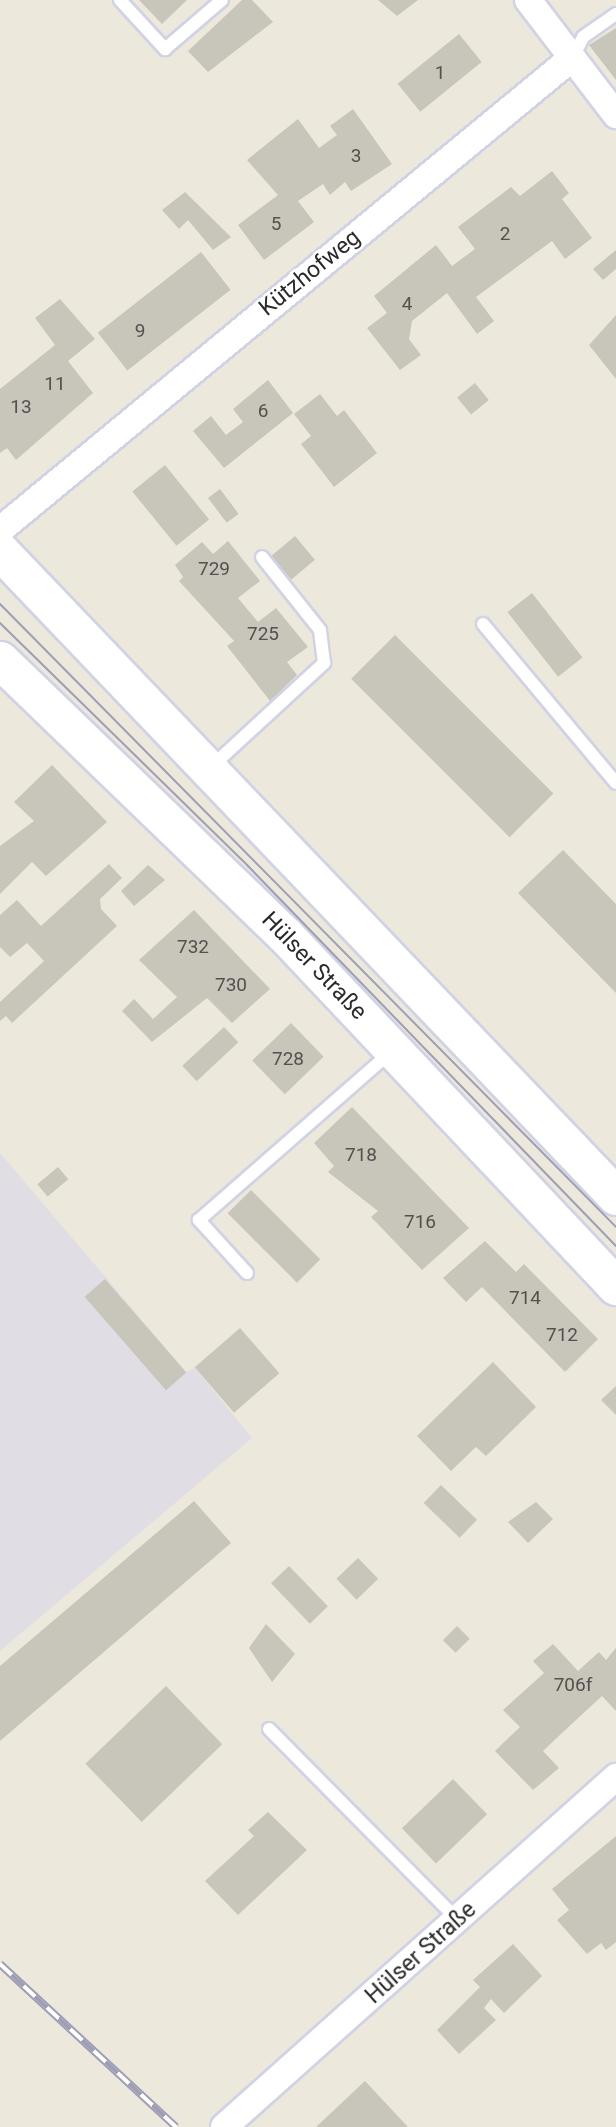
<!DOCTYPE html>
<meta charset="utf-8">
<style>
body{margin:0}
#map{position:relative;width:616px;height:2127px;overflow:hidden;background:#ede8dc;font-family:Roboto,sans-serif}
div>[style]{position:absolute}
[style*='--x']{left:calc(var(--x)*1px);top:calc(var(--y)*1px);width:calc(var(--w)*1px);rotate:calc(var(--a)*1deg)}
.industrial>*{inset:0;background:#e0dde5}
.building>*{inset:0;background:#c8c5bb;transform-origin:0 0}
.roads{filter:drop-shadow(2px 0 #d1d2e4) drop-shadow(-2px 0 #d1d2e4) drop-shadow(0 2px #d1d2e4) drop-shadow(0 -2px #d1d2e4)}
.lane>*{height:12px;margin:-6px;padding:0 6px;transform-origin:6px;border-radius:6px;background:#fff}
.street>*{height:26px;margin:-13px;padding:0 13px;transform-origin:13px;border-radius:13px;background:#fff}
.secondary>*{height:37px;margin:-18.5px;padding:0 18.5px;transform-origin:18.5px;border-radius:18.5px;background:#fff}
.tram>*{height:2px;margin:-1px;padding:0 1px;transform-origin:1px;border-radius:1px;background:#9e9eb6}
.rail>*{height:8px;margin-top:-4px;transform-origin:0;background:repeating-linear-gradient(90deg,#fff 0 16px,#9e9eb6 0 32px);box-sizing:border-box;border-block:2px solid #9e9eb6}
span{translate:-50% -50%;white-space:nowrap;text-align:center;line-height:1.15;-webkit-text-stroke:5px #fff;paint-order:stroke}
.number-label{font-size:19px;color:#52514e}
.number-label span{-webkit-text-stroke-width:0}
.street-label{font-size:23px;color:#2a2a2a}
</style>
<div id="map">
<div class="industrial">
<i style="clip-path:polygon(0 1153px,186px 1372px,195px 1368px,252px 1438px,0 1651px)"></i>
</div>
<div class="building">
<i style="clip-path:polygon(139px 0,187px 0,162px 24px)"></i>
<i style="clip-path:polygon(242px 0,252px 0,273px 22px,208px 72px,188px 51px)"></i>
<i style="clip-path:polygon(378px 0,418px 0,397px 16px)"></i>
<i style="clip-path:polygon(616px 28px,616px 80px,589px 45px)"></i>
<i style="left:459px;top:34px;width:36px;height:79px;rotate:51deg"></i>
<i style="clip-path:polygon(353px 109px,392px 164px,351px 191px,345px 182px,330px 195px,323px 184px,298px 201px,314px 222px,264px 260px,238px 225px,278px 195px,247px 160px,298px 119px,319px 148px,337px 135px,330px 126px)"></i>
<i style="clip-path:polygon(552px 171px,569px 193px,562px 199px,592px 238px,565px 259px,552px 241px,476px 297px,494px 321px,477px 334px,447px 293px,412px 321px,409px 339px,421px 355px,400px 370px,367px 328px,387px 313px,374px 296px,436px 245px,452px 266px,475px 249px,458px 227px,511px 187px,520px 196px)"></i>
<i style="clip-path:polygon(185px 192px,231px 237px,213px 250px,188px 220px,179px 229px,162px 210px)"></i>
<i style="clip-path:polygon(616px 250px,616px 269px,603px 280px,593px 269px)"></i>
<i style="left:201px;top:252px;width:48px;height:131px;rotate:52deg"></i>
<i style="clip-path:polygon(60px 299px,95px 339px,68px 361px,93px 393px,16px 460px,7px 448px,0 453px,0 389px,55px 345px,35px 318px)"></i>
<i style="clip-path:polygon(616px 315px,616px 379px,589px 345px)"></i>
<i style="clip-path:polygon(268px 380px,293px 413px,224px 468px,193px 431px,211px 416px,226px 435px,243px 422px,233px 409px)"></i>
<i style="left:475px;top:383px;width:22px;height:23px;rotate:51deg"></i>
<i style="clip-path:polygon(320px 394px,337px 416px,344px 410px,377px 453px,334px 487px,301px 444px,311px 436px,294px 414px)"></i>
<i style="left:165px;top:465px;width:70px;height:42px;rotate:51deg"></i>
<i style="left:220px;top:489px;width:31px;height:15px;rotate:53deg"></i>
<i style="left:295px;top:536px;width:31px;height:31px;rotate:50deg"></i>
<i style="clip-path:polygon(228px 541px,260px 581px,238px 598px,258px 622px,276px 608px,308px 647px,287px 662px,297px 675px,270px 701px,227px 646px,234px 641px,179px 581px,183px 577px,175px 565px,202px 542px,213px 554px)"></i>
<i style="left:532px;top:593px;width:82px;height:31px;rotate:52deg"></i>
<i style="left:395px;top:635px;width:224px;height:62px;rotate:45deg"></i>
<i style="clip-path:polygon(52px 765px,107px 822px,46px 876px,32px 862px,0 894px,0 846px,34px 821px,14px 802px)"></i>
<i style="clip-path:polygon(563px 850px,616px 904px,616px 993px,518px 893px)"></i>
<i style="clip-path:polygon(109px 864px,122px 878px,100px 899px,101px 909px,117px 926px,12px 1023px,6px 1016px,0 1021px,0 1002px,44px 961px,27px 943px,10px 957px,0 947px,0 915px,17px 900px,41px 926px)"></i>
<i style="clip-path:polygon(148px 865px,165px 880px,134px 906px,121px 891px)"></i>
<i style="clip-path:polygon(194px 910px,270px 989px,232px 1023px,207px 998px,152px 1042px,122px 1011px,134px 999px,153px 1019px,177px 997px,139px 960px)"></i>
<i style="left:291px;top:1023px;width:47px;height:54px;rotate:46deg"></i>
<i style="left:224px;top:1027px;width:21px;height:57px;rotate:47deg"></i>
<i style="clip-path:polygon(352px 1107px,469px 1228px,422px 1270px,371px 1217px,378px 1211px,328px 1172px,334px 1166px,314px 1143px)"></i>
<i style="left:58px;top:1167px;width:16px;height:27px;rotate:50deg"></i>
<i style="left:251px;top:1190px;width:98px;height:33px;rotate:45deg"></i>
<i style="clip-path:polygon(485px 1241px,516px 1272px,524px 1264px,598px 1339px,565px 1372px,482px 1287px,466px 1302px,443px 1278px)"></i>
<i style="left:105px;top:1279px;width:124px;height:27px;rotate:49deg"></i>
<i style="left:240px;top:1328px;width:60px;height:60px;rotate:49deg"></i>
<i style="clip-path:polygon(493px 1362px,536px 1407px,486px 1456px,476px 1447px,451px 1471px,417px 1436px)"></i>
<i style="clip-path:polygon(616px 1386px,616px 1415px,601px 1400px)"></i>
<i style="left:441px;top:1485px;width:50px;height:25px;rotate:44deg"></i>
<i style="clip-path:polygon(194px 1501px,231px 1543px,0 1741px,0 1666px)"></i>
<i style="clip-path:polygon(536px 1502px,553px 1519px,528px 1543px,508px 1522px)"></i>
<i style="left:358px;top:1558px;width:29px;height:30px;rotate:46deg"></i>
<i style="left:289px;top:1566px;width:56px;height:25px;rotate:46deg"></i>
<i style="clip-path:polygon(266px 1624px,295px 1654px,272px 1682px,249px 1648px)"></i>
<i style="left:457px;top:1626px;width:18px;height:20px;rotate:45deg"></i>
<i style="clip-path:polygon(553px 1644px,578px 1671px,599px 1652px,606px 1660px,616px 1648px,616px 1711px,602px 1696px,562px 1733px,543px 1751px,559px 1768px,533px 1790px,495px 1751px,520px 1727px,503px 1710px,544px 1673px,533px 1661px)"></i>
<i style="left:166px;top:1686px;width:81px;height:112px;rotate:46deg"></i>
<i style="left:453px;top:1779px;width:49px;height:71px;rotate:46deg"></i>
<i style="clip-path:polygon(268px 1812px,307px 1850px,238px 1915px,205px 1881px,254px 1836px,248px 1830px)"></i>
<i style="clip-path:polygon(616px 1836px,616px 1942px,606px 1950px,601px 1943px,587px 1954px,557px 1920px,569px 1910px,552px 1889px)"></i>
<i style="clip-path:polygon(513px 1944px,542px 1976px,504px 2013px,491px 1999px,484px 2008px,496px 2020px,459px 2054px,437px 2030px,480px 1987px,473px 1980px)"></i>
<i style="clip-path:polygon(365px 2081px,408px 2127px,316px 2127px)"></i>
</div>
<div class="roads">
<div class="lane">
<i style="--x:120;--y:0;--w:67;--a:47.4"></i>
<i style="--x:165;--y:49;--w:75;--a:-40.7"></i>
<i style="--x:573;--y:57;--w:22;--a:-63"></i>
<i style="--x:583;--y:37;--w:40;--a:-34.9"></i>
<i style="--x:483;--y:624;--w:207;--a:50.1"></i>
<i style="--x:211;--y:767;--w:154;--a:-42.6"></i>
<i style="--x:324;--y:663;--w:33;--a:-97"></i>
<i style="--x:320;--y:630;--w:93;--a:-128.5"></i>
<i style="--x:247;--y:1273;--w:72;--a:-132.2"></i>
<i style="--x:199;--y:1220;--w:257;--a:-41.2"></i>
<i style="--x:269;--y:1729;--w:269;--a:45.3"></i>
</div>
<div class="street">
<i style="--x:528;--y:0;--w:145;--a:52.6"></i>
<i style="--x:0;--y:530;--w:742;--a:-39.53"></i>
<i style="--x:224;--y:2127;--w:526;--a:-41.76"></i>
</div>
<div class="secondary">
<i style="--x:0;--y:551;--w:892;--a:46.32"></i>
<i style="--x:0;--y:660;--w:395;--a:44"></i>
<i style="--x:284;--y:934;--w:484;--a:46.7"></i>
</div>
</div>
<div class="tram">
<i style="--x:0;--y:604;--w:876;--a:45.32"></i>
<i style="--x:0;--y:623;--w:347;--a:44.4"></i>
<i style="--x:248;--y:866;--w:529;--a:45.92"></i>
</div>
<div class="rail">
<i style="--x:0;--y:1964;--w:240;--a:42.8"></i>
</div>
<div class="number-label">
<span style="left:440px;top:73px">1</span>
<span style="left:356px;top:156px">3</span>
<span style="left:276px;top:224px">5</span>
<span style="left:505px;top:234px">2</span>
<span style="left:407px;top:304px">4</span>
<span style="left:140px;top:331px">9</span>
<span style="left:55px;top:384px">11</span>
<span style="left:21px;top:407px">13</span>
<span style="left:263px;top:411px">6</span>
<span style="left:214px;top:569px">729</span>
<span style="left:263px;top:634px">725</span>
<span style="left:193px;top:947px">732</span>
<span style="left:231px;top:985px">730</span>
<span style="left:288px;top:1059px">728</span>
<span style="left:361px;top:1155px">718</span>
<span style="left:420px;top:1222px">716</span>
<span style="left:525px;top:1298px">714</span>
<span style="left:562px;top:1335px">712</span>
<span style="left:573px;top:1685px">706f</span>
</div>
<div class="street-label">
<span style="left:310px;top:273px;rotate:-39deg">Kützhofweg</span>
<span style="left:314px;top:966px;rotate:46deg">Hülser Straße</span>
<span style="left:421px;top:1953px;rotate:-42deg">Hülser Straße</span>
</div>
</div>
